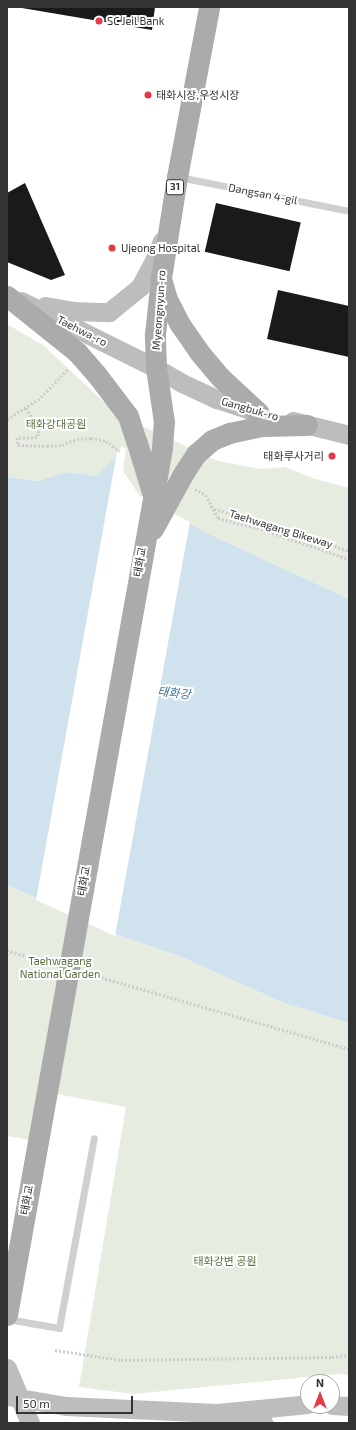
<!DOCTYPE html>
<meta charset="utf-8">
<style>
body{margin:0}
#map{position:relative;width:356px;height:1430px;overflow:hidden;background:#fff;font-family:"Exo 2","Noto Sans KR",sans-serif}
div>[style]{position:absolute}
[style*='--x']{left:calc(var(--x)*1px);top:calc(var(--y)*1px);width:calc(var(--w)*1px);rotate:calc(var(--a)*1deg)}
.green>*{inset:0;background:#e6ecdf}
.water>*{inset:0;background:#cfe2ee}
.pier>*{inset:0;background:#fff}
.building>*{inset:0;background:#1a1a1a;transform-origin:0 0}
.path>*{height:2.5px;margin-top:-1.25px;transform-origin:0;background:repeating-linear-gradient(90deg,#cdcdcd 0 2px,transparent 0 4px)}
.service>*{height:7px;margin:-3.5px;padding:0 3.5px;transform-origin:3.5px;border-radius:3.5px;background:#d0d0d0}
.secondary>*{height:19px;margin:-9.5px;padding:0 9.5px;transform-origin:9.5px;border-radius:9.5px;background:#bdbdbd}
.primary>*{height:21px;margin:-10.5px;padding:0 10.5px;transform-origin:10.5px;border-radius:10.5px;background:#ababab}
.secondary-bridge>*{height:19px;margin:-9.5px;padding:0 9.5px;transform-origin:9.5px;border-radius:9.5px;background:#bdbdbd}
.primary-bridge>*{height:21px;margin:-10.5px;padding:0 10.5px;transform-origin:10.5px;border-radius:10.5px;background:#ababab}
.dots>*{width:11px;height:11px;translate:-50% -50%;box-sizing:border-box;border:2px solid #fff;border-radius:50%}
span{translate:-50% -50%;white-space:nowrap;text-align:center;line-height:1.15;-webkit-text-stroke:4px #fff;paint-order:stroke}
.shield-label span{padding:1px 3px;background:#fff;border:1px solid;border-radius:3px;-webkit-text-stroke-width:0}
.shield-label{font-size:10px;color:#333;font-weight:700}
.poi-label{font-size:11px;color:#333}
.left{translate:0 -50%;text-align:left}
.right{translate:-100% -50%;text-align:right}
.street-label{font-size:11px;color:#333}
.park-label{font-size:11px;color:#56703f}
.water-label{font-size:12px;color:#3f7597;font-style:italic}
.frame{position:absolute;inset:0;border:8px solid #333;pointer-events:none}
.north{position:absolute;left:300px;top:1374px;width:40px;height:40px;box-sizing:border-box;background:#fff;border:1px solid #adadad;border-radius:50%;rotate:0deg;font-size:11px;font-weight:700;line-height:16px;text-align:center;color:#333}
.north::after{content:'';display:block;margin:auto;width:14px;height:18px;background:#e63946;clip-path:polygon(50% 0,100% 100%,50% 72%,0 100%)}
.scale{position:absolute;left:16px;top:1396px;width:117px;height:18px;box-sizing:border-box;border:2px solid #333;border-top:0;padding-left:5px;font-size:12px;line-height:14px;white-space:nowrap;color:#333;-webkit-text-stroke:3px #fff;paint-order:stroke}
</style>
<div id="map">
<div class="green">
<i style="clip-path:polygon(7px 324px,43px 345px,118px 415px,218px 461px,261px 469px,285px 467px,312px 478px,349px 488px,349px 599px,209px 534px,97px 476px,66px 472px,38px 481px,7px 477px)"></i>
<i style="clip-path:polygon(7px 885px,121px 936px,179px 956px,284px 1003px,349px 1023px,349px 1375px,339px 1374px,133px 1394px,79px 1387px,126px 1107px,57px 1094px,47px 1143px,7px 1136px)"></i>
</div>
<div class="water">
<i style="clip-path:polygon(124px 448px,121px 472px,138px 496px,209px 534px,349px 599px,349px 1023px,284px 1003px,179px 956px,121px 936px,7px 885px,7px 477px,38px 481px,66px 472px,97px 476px)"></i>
</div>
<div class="pier">
<i style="clip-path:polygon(122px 447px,126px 448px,123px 471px,139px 495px,190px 522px,115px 936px,36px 900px,117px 452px)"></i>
</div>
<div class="building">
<i style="clip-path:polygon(16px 7px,155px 7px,152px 30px)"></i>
<i style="clip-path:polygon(25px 183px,65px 275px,51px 280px,7px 262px,7px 193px)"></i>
<i style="left:216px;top:203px;width:87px;height:50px;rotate:13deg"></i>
<i style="clip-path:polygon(278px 290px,349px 306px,349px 357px,267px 339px)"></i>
</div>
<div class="path">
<i style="--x:26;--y:408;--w:23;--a:56"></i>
<i style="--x:39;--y:427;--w:7;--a:90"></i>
<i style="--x:39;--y:434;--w:4;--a:124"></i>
<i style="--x:37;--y:437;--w:4;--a:166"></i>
<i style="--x:33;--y:438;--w:16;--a:180"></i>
<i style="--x:17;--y:438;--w:7;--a:82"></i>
<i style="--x:18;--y:445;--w:29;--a:2"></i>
<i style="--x:47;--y:446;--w:15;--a:-4"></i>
<i style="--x:62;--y:445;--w:16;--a:-22"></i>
<i style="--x:77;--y:439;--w:14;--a:-4"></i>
<i style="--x:91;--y:438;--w:15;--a:11"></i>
<i style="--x:106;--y:441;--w:17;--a:36"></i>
<i style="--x:7;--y:419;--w:36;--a:-32"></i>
<i style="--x:38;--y:400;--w:43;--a:-45.9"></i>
<i style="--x:195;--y:489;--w:13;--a:29"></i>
<i style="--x:206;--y:495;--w:26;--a:62"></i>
<i style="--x:218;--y:518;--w:44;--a:14.3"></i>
<i style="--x:261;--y:529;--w:93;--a:18.8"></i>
<i style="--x:214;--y:509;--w:86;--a:15.5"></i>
<i style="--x:297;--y:532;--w:55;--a:20.1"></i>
<i style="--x:7;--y:950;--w:47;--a:17.3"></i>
<i style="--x:86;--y:973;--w:274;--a:16.1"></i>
<i style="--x:55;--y:1350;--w:67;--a:8.6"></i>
<i style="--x:121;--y:1360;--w:211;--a:-0.8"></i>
<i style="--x:332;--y:1357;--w:17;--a:-7"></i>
</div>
<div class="service">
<i style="--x:179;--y:177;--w:173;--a:11.3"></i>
<i style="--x:7;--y:1319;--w:53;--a:9.8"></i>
<i style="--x:59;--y:1328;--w:193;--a:-79.6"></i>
</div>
<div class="secondary">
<i style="--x:21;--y:301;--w:151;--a:26.4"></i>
<i style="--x:156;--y:368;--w:30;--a:30"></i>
<i style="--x:182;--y:383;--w:38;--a:25"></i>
<i style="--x:217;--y:399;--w:44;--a:18.4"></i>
<i style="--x:45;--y:306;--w:27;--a:10"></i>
<i style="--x:72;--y:311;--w:37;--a:2"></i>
<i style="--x:109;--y:312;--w:40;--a:-39"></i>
<i style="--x:140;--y:287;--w:32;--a:-62"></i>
<i style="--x:155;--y:259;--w:19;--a:-69"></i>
<i style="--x:293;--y:421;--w:58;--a:14"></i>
<i style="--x:7;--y:1396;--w:60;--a:9.6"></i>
<i style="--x:66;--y:1406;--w:151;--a:2.7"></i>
<i style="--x:217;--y:1413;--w:91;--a:-5.6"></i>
<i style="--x:332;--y:1405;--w:17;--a:3"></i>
<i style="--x:232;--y:1417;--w:32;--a:11"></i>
</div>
<div class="primary">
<i style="--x:162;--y:282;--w:18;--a:74"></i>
<i style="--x:167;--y:299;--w:27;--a:63"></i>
<i style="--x:179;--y:323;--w:35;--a:55"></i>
<i style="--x:199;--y:352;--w:33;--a:50"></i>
<i style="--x:220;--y:377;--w:53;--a:42.7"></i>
<i style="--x:7;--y:296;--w:90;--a:38.7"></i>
<i style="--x:77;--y:352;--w:30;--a:49"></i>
<i style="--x:97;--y:375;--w:51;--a:52.9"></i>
<i style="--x:128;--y:416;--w:28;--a:72"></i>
<i style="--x:162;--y:448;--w:26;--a:-86"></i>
<i style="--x:164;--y:422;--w:55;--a:-98.4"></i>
<i style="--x:156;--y:368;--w:34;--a:-92"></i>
<i style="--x:155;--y:334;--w:56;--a:-83.9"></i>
<i style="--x:161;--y:278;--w:102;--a:-81"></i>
<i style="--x:177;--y:177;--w:173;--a:-79.3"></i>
<i style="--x:196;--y:454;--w:21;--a:-41"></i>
<i style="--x:212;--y:440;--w:18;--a:-22"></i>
<i style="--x:229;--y:433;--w:35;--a:-12"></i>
<i style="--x:263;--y:426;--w:44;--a:-1.3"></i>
</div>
<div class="secondary-bridge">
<i style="--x:7;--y:1368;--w:60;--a:67.3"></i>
</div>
<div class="primary-bridge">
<i style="--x:137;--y:443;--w:51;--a:73"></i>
<i style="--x:153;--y:529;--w:63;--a:-61.4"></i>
<i style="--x:183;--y:474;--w:24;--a:-57"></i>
<i style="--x:7;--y:1315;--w:881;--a:-79.86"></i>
</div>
<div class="dots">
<i style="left:99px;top:21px;background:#e63946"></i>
<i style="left:148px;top:95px;background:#e63946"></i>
<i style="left:112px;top:248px;background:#e63946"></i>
<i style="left:332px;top:456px;background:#e63946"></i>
</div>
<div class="shield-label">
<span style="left:175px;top:187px">31</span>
</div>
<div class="poi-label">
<span class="left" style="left:107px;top:21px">SC Jeil Bank</span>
<span class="left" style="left:156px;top:95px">태화시장,우정시장</span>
<span class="left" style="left:121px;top:248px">Ujeong Hospital</span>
<span class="right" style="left:324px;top:456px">태화루사거리</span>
</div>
<div class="street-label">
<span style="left:263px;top:194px;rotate:11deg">Dangsan 4-gil</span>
<span style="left:159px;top:310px;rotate:-86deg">Myeongnyun-ro</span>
<span style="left:82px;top:331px;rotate:27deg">Taehwa-ro</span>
<span style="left:250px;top:409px;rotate:16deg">Gangbuk-ro</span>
<span style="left:281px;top:529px;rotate:17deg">Taehwagang Bikeway</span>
<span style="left:140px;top:562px;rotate:-80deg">태화교</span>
<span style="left:84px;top:881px;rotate:-80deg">태화교</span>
<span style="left:27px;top:1200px;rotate:-80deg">태화교</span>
</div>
<div class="park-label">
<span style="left:56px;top:424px">태화강대공원</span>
<span style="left:60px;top:968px">Taehwagang<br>National Garden</span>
<span style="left:225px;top:1261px">태화강변 공원</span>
</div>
<div class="water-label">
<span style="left:174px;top:693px;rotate:6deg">태화강</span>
</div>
<div class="frame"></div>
<div class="north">N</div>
<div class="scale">50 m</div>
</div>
